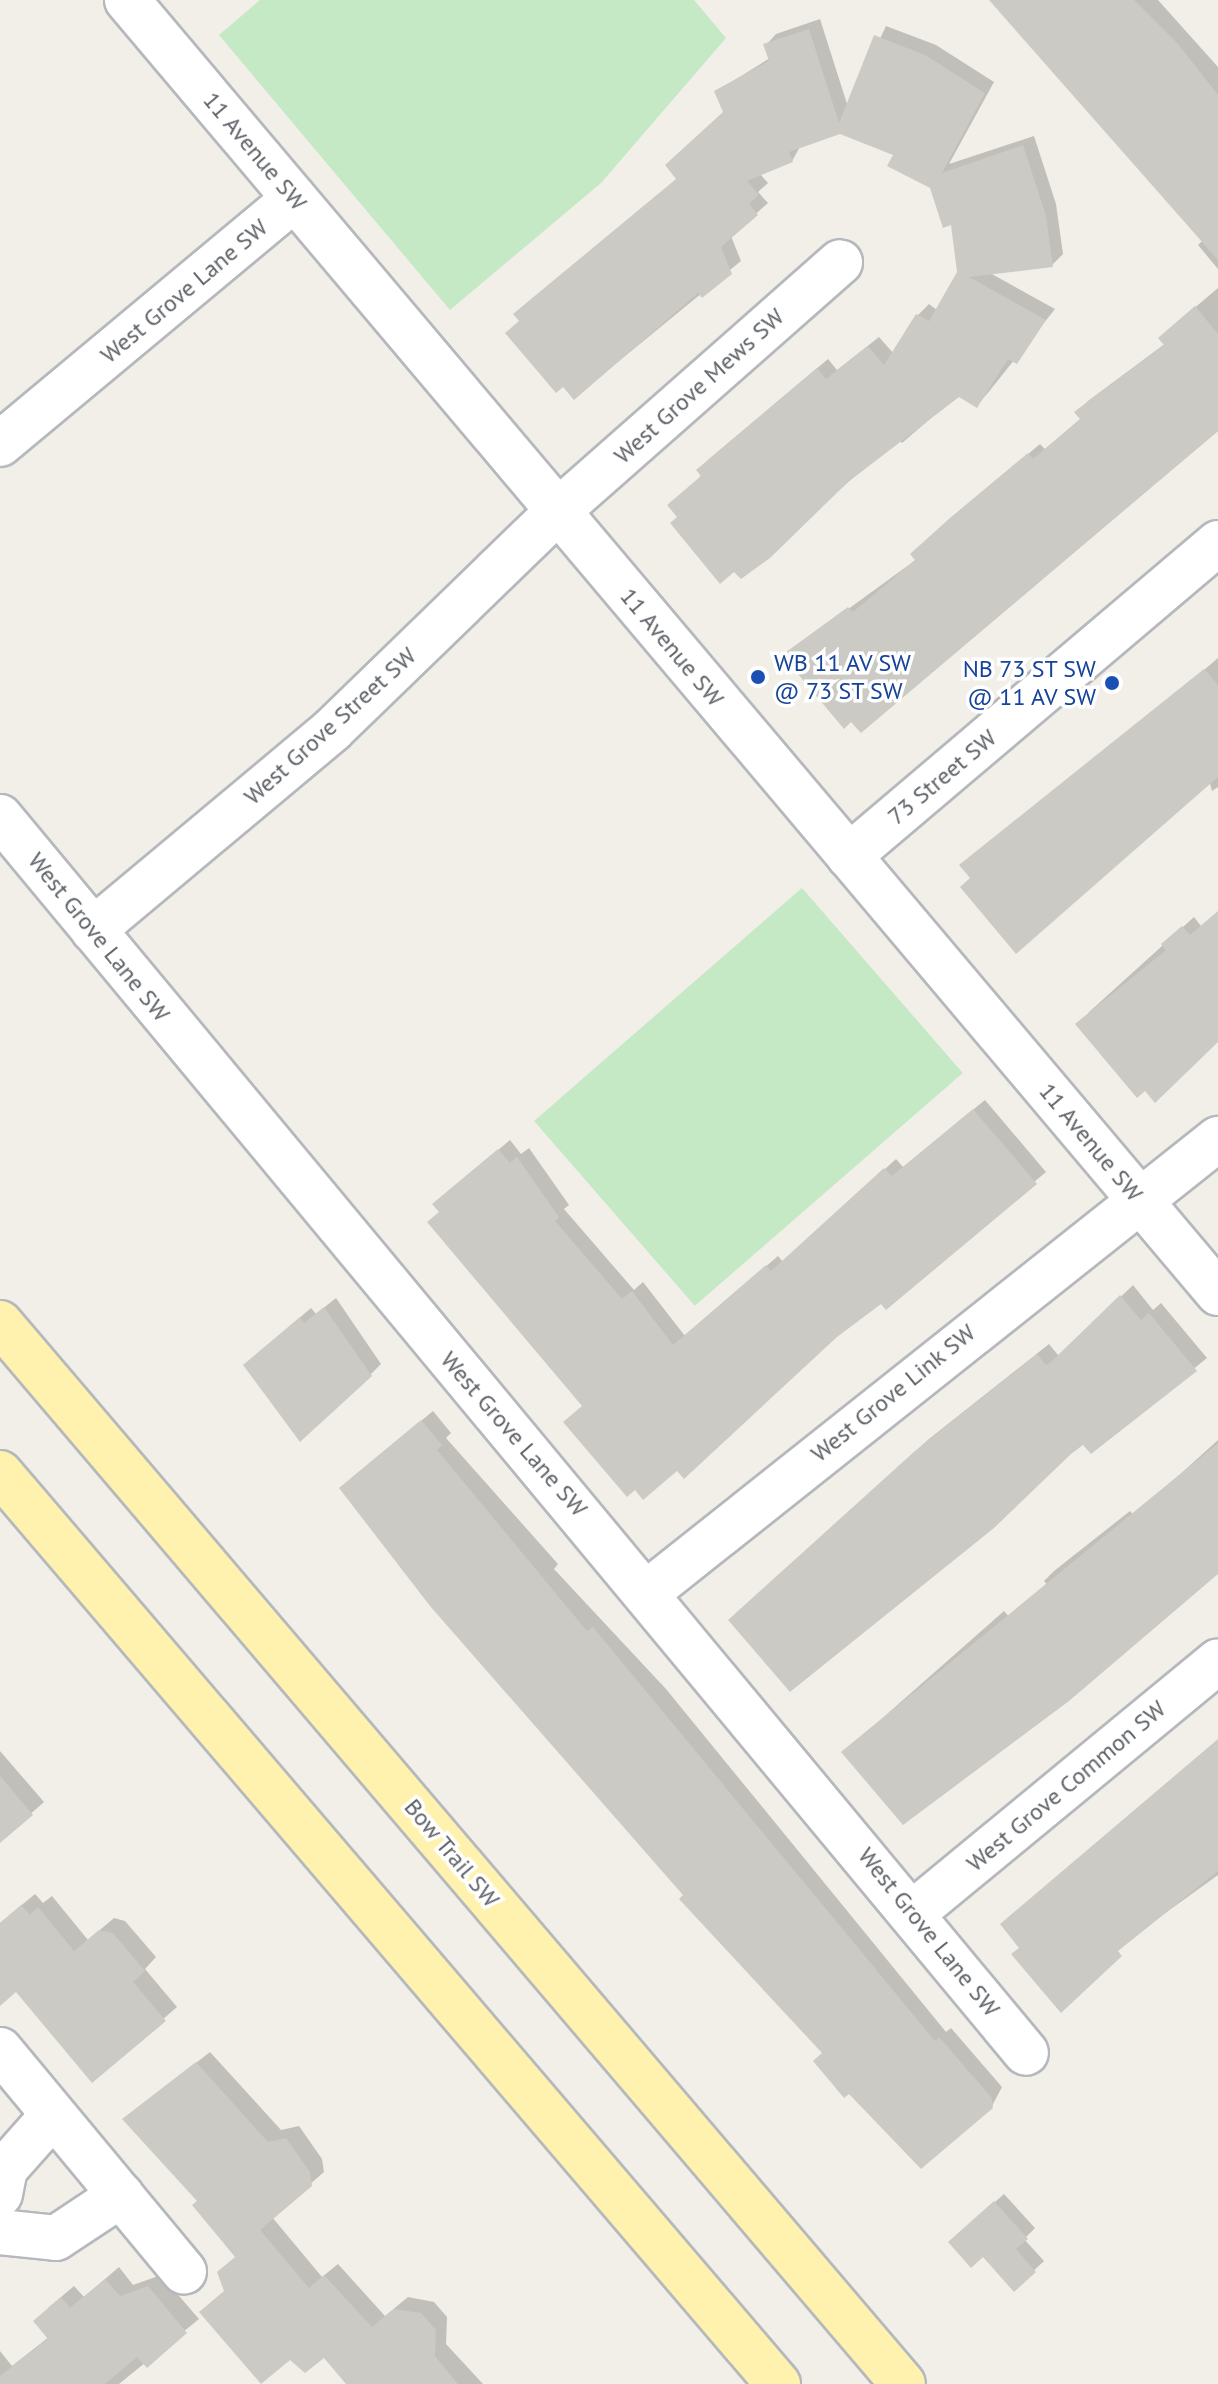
<!DOCTYPE html>
<style>
body{margin:0}
#map{position:relative;width:1218px;height:2384px;overflow:hidden;background:#f1efe8;font-family:"PT Sans",sans-serif}
div>[style]{position:absolute}
[style*='--x']{left:calc(var(--x)*1px);top:calc(var(--y)*1px);width:calc(var(--w)*1px);rotate:calc(var(--a)*1deg)}
.green>*{inset:0;background:#c5e8c5;transform-origin:0 0}
.shadow>*{inset:0;background:#0003}
.building>*{inset:0;background:#cccac5}
.roads{filter:drop-shadow(2px 0 #b5b8bc) drop-shadow(-2px 0 #b5b8bc) drop-shadow(0 2px #b5b8bc) drop-shadow(0 -2px #b5b8bc)}
.minor>*{height:44px;margin:-22px;padding:0 22px;transform-origin:22px;border-radius:22px;background:#fff}
.major>*{height:44px;margin:-22px;padding:0 22px;transform-origin:22px;border-radius:22px;background:#fff2af}
.dots>*{width:22px;height:22px;translate:-50% -50%;box-sizing:border-box;border:4px solid #fff;border-radius:50%}
span{translate:-50% -50%;white-space:nowrap;text-align:center;line-height:1.15;-webkit-text-stroke:7px #fff;paint-order:stroke}
.street-label{font-size:24px;color:#5f6368}
.transit-label{font-size:24px;color:#164399}
.left{translate:0 -50%;text-align:left}
.right{translate:-100% -50%;text-align:right}
</style>
<div id="map">
<div class="green">
<i style="clip-path:polygon(260px 0,694px 0,726px 38px,601px 183px,450px 310px,219px 35px)"></i>
<i style="left:802px;top:888px;width:245px;height:355px;rotate:49deg"></i>
</div>
<div class="shadow">
<i style="clip-path:polygon(995px 0,1158px 0,1218px 67px,1218px 269px,1198px 245px,1203px 240px)"></i>
<i style="clip-path:polygon(820px 19px,848px 107px,886px 26px,936px 45px,994px 82px,949px 164px,1034px 136px,1056px 204px,1063px 254px,1052px 265px,990px 273px,1055px 309px,987px 394px,977px 405px,959px 394px,902px 443px,898px 438px,741px 577px,679px 517px,709px 459px,828px 359px,837px 370px,879px 337px,894px 354px,918px 315px,929px 304px,937px 310px,959px 272px,953px 223px,931px 187px,896px 154px,841px 131px,801px 145px,792px 161px,760px 174px,768px 183px,758px 192px,768px 203px,731px 236px,741px 261px,574px 398px,563px 385px,678px 178px,725px 112px,717px 91px,770px 58px,766px 45px,776px 34px)"></i>
<i style="clip-path:polygon(1218px 288px,1218px 431px,861px 731px,785px 655px,917px 559px,923px 543px,1040px 444px,1045px 449px,1082px 418px,1077px 412px,1088px 401px,1166px 343px,1172px 327px)"></i>
<i style="clip-path:polygon(1218px 658px,1218px 787px,1212px 791px,1184px 687px)"></i>
<i style="clip-path:polygon(1218px 912px,1218px 1039px,1155px 1100px,1088px 1013px,1194px 917px,1201px 926px)"></i>
<i style="clip-path:polygon(985px 1100px,1046px 1172px,886px 1307px,881px 1301px,835px 1335px,677px 1468px,584px 1405px,441px 1211px,446px 1194px,510px 1140px,521px 1154px,529px 1148px,569px 1205px,564px 1209px,634px 1290px,643px 1282px,685px 1336px,778px 1256px,783px 1262px,896px 1159px,903px 1167px)"></i>
<i style="clip-path:polygon(1133px 1285px,1153px 1310px,1161px 1303px,1207px 1358px,1091px 1451px,1083px 1442px,790px 1690px,742px 1608px,929px 1439px,1049px 1344px,1058px 1355px,1066px 1350px)"></i>
<i style="clip-path:polygon(336px 1298px,381px 1364px,370px 1375px,256px 1355px,311px 1308px,316px 1314px)"></i>
<i style="clip-path:polygon(433px 1411px,451px 1433px,446px 1438px,558px 1564px,554px 1569px,666px 1689px,946px 2032px,951px 2028px,1002px 2087px,992px 2106px,824px 2052px,685px 1895px,352px 1478px)"></i>
<i style="clip-path:polygon(1218px 1440px,1218px 1573px,844px 1752px,1004px 1611px,1010px 1618px,1048px 1586px,1044px 1581px,1054px 1571px,1130px 1511px,1134px 1516px)"></i>
<i style="clip-path:polygon(1218px 1743px,1218px 1875px,1128px 1940px,1061px 2010px,1021px 1947px)"></i>
<i style="clip-path:polygon(0 1751px,44px 1802px,0 1841px)"></i>
<i style="clip-path:polygon(35px 1894px,43px 1903px,52px 1896px,88px 1940px,114px 1918px,125px 1921px,156px 1957px,145px 1969px,177px 2007px,93px 2080px,16px 1990px,0 1983px,0 1923px)"></i>
<i style="clip-path:polygon(210px 2052px,281px 2130px,299px 2126px,322px 2159px,324px 2172px,272px 2217px,322px 2277px,338px 2264px,385px 2316px,408px 2297px,434px 2302px,447px 2317px,446px 2344px,483px 2384px,348px 2384px,324px 2355px,226px 2290px,237px 2256px,200px 2201px,124px 2119px)"></i>
<i style="clip-path:polygon(1004px 2194px,1035px 2228px,1024px 2239px,1044px 2261px,1014px 2289px,960px 2233px)"></i>
<i style="clip-path:polygon(119px 2267px,133px 2285px,161px 2275px,199px 2319px,119px 2384px,0 2384px,0 2351px,12px 2366px,49px 2337px,48px 2308px,74px 2286px,84px 2297px)"></i>
</div>
<div class="building">
<i style="clip-path:polygon(989px 0,1134px 0,1179px 45px,1218px 95px,1218px 260px)"></i>
<i style="clip-path:polygon(809px 29px,839px 123px,874px 35px,925px 55px,985px 93px,942px 173px,1023px 145px,1046px 216px,1053px 267px,969px 277px,1046px 320px,1017px 364px,1008px 359px,977px 408px,959px 397px,848px 482px,770px 558px,741px 579px,734px 572px,720px 584px,670px 523px,677px 517px,667px 505px,701px 476px,696px 470px,817px 368px,826px 379px,868px 346px,884px 365px,916px 314px,929px 321px,957px 272px,951px 225px,943px 228px,930px 188px,887px 166px,893px 155px,840px 134px,789px 152px,793px 162px,747px 181px,759px 195px,749px 204px,758px 215px,721px 247px,732px 274px,702px 298px,698px 293px,574px 400px,563px 387px,556px 393px,505px 333px,519px 321px,513px 314px,676px 179px,665px 165px,723px 112px,714px 91px,769px 61px,763px 44px)"></i>
<i style="clip-path:polygon(1195px 306px,1218px 334px,1218px 431px,861px 733px,851px 722px,844px 729px,782px 655px,848px 607px,853px 612px,915px 560px,910px 554px,950px 518px,1028px 453px,1033px 459px,1080px 419px,1074px 412px,1164px 345px,1158px 338px)"></i>
<i style="clip-path:polygon(1204px 669px,1218px 685px,1218px 777px,1016px 954px,960px 887px,970px 878px,959px 865px)"></i>
<i style="clip-path:polygon(1218px 911px,1218px 1042px,1155px 1103px,1145px 1091px,1137px 1098px,1075px 1024px,1166px 950px,1161px 944px,1182px 926px,1190px 935px)"></i>
<i style="clip-path:polygon(973px 1109px,1037px 1184px,886px 1310px,881px 1304px,837px 1337px,684px 1479px,677px 1471px,643px 1500px,635px 1490px,627px 1497px,563px 1422px,582px 1406px,427px 1222px,439px 1212px,432px 1204px,498px 1149px,510px 1163px,517px 1157px,559px 1217px,555px 1221px,622px 1299px,632px 1291px,673px 1345px,766px 1265px,771px 1271px,884px 1168px,892px 1176px)"></i>
<i style="clip-path:polygon(1120px 1295px,1141px 1320px,1149px 1313px,1197px 1371px,1091px 1454px,1083px 1445px,1071px 1454px,994px 1528px,790px 1692px,728px 1620px,915px 1451px,1037px 1354px,1046px 1365px,1052px 1361px)"></i>
<i style="clip-path:polygon(324px 1307px,372px 1376px,300px 1442px,243px 1365px,300px 1317px,304px 1323px)"></i>
<i style="clip-path:polygon(421px 1420px,442px 1445px,437px 1450px,587px 1631px,593px 1627px,935px 2041px,939px 2037px,992px 2098px,993px 2108px,921px 2169px,849px 2094px,844px 2098px,813px 2061px,822px 2053px,679px 1899px,683px 1895px,430px 1606px,339px 1488px)"></i>
<i style="clip-path:polygon(1218px 1443px,1218px 1574px,1069px 1701px,903px 1825px,841px 1752px)"></i>
<i style="clip-path:polygon(1218px 1739px,1218px 1871px,1118px 1951px,1122px 1956px,1061px 2013px,1011px 1954px,1019px 1948px,1000px 1924px)"></i>
<i style="clip-path:polygon(0 1776px,33px 1815px,0 1843px)"></i>
<i style="clip-path:polygon(21px 1905px,30px 1915px,38px 1907px,74px 1951px,99px 1930px,113px 1933px,145px 1971px,133px 1982px,166px 2021px,92px 2083px,16px 1992px,0 2006px,0 1923px)"></i>
<i style="clip-path:polygon(196px 2062px,268px 2142px,286px 2138px,310px 2172px,312px 2186px,260px 2230px,309px 2288px,324px 2275px,372px 2327px,394px 2309px,421px 2313px,436px 2330px,435px 2356px,458px 2384px,346px 2384px,324px 2358px,305px 2373px,290px 2360px,261px 2384px,199px 2312px,224px 2291px,217px 2272px,235px 2257px,192px 2205px,197px 2201px,122px 2119px)"></i>
<i style="clip-path:polygon(994px 2201px,1028px 2239px,1016px 2249px,1036px 2272px,1014px 2292px,983px 2257px,971px 2268px,948px 2242px)"></i>
<i style="clip-path:polygon(105px 2279px,120px 2296px,148px 2286px,187px 2333px,147px 2368px,137px 2357px,105px 2384px,0 2384px,0 2376px,48px 2339px,33px 2321px,61px 2297px,70px 2308px)"></i>
</div>
<div class="roads">
<div class="minor">
<i style="--x:127;--y:0;--w:1692;--a:49.84"></i>
<i style="--x:0;--y:444;--w:383;--a:-39.8"></i>
<i style="--x:0;--y:817;--w:1606;--a:50.3"></i>
<i style="--x:849;--y:856;--w:484;--a:-40.3"></i>
<i style="--x:93;--y:930;--w:312;--a:-39.9"></i>
<i style="--x:332;--y:730;--w:315;--a:-44.1"></i>
<i style="--x:558;--y:511;--w:376;--a:-41.4"></i>
<i style="--x:649;--y:1591;--w:727;--a:-38.46"></i>
<i style="--x:914;--y:1912;--w:394;--a:-39.5"></i>
<i style="--x:0;--y:2050;--w:288;--a:50.3"></i>
<i style="--x:0;--y:2194;--w:25;--a:-79"></i>
<i style="--x:5;--y:2169;--w:72;--a:-48.4"></i>
<i style="--x:0;--y:2232;--w:56;--a:6.1"></i>
<i style="--x:56;--y:2238;--w:78;--a:-33.5"></i>
</div>
<div class="major">
<i style="--x:0;--y:1323;--w:1393;--a:49.6"></i>
<i style="--x:0;--y:1473;--w:1198;--a:49.5"></i>
</div>
</div>
<div class="dots">
<i style="left:758px;top:677px;background:#1a4fb4"></i>
<i style="left:1112px;top:683px;background:#1a4fb4"></i>
</div>
<div class="street-label">
<span style="left:255px;top:151px;rotate:50deg">11 Avenue SW</span>
<span style="left:184px;top:291px;rotate:-40deg">West Grove Lane SW</span>
<span style="left:699px;top:386px;rotate:-42deg">West Grove Mews SW</span>
<span style="left:672px;top:647px;rotate:50deg">11 Avenue SW</span>
<span style="left:330px;top:726px;rotate:-42deg">West Grove Street SW</span>
<span style="left:942px;top:777px;rotate:-40deg">73 Street SW</span>
<span style="left:99px;top:937px;rotate:51deg">West Grove Lane SW</span>
<span style="left:1091px;top:1142px;rotate:50deg">11 Avenue SW</span>
<span style="left:893px;top:1393px;rotate:-39deg">West Grove Link SW</span>
<span style="left:514px;top:1434px;rotate:49deg">West Grove Lane SW</span>
<span style="left:1066px;top:1786px;rotate:-40deg">West Grove Common SW</span>
<span style="left:452px;top:1853px;rotate:50deg">Bow Trail SW</span>
<span style="left:929px;top:1932px;rotate:51deg">West Grove Lane SW</span>
</div>
<div class="transit-label">
<span class="left" style="left:774px;top:677px">WB 11 AV SW<br>@ 73 ST SW</span>
<span class="right" style="left:1096px;top:683px">NB 73 ST SW<br>@ 11 AV SW</span>
</div>
</div>
